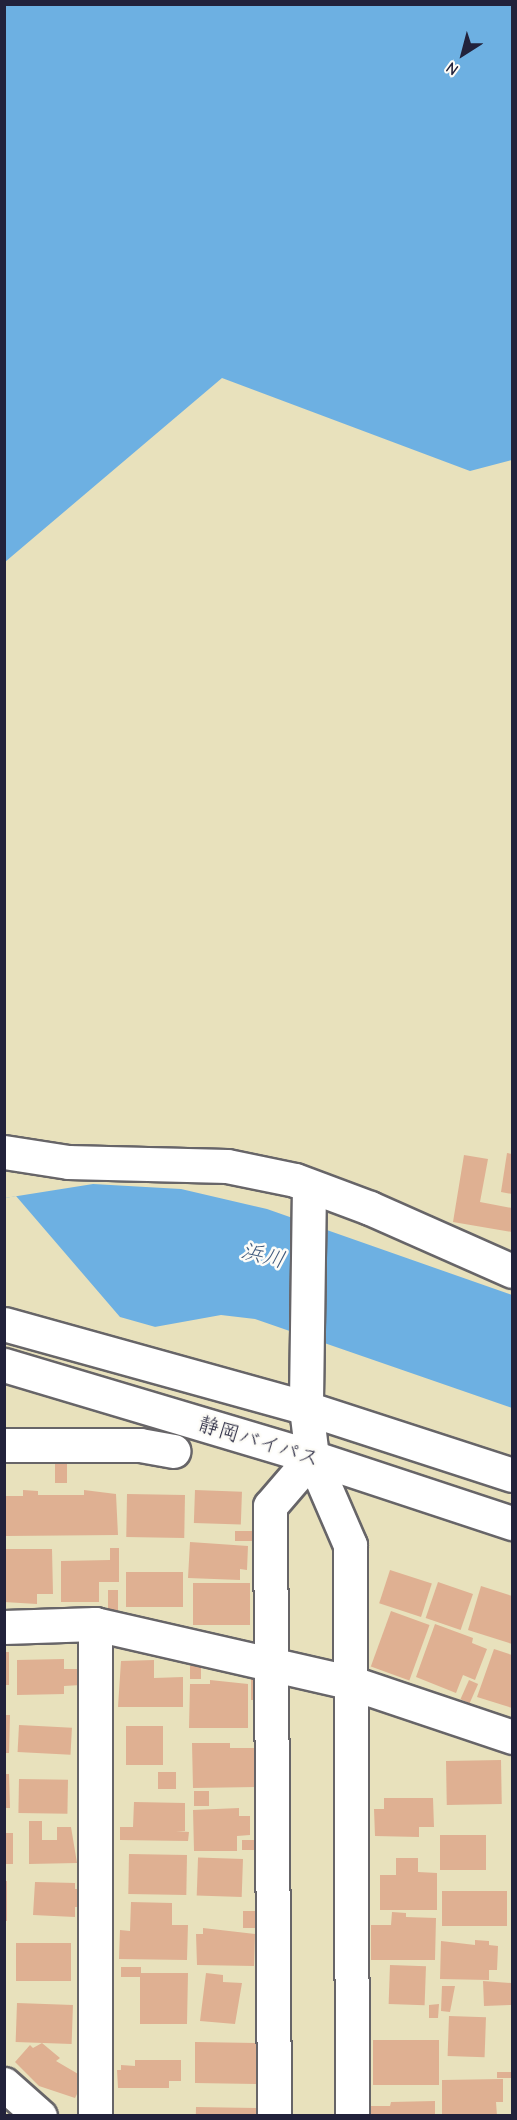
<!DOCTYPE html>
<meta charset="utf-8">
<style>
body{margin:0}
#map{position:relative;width:517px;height:2120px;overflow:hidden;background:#e8e1bc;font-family:"Comic Neue","Klee One",sans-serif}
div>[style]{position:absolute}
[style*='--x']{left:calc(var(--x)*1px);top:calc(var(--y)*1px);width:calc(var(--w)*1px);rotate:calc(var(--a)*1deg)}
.water>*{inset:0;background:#6db0e2}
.pier>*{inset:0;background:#e8e1bc}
.building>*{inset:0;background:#dfb092;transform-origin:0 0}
.roads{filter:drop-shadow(2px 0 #676568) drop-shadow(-2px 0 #676568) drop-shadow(0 2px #676568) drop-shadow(0 -2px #676568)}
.minor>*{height:33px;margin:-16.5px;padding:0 16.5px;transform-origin:16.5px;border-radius:16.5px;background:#fff}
.highway>*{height:33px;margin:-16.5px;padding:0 16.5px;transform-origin:16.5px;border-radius:16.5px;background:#fff}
span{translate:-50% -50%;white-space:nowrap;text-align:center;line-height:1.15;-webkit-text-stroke:5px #fdfcf7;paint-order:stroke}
.street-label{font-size:21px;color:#22223b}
.water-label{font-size:22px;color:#405b7e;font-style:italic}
.frame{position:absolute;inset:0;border:6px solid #22223b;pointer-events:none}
.north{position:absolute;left:433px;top:24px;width:60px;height:60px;-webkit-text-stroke:4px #fdfcf7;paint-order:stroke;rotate:216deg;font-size:16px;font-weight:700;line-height:24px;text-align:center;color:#22223b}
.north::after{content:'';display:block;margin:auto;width:21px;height:27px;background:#22223b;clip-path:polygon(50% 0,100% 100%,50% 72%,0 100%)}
</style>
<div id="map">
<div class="water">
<i style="clip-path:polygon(5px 4px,512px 5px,512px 460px,470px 471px,222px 378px,5px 562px)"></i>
<i style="clip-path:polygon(93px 1184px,181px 1189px,267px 1209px,512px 1295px,512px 1408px,255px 1319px,221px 1315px,5px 1354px,5px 1198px)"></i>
</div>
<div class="pier">
<i style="clip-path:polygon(16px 1196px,120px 1317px,159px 1328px,5px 1355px,5px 1198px)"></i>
</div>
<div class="building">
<i style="clip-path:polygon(507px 1153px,512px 1154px,512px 1194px,501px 1192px)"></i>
<i style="clip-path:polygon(464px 1155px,488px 1159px,480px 1202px,512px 1208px,512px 1232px,453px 1222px)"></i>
<i style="left:55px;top:1462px;width:12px;height:21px"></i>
<i style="clip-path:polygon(23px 1490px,38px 1491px,38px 1495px,84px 1495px,84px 1490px,116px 1494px,118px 1535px,6px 1536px,5px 1496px,23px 1496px)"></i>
<i style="left:195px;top:1490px;width:47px;height:33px;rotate:2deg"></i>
<i style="left:127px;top:1494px;width:58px;height:43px;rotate:1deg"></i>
<i style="left:235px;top:1531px;width:24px;height:10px"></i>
<i style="clip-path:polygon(190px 1542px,248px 1546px,247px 1570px,240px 1569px,240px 1580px,188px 1578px)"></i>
<i style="clip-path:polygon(110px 1548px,119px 1548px,119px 1582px,99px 1582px,99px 1602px,61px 1602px,61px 1561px,110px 1560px)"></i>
<i style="clip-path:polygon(4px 1549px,52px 1549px,53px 1594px,37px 1594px,37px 1604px,4px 1602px)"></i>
<i style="left:390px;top:1570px;width:44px;height:35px;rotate:18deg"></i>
<i style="left:126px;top:1572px;width:57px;height:35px"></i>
<i style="left:438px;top:1582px;width:37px;height:38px;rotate:19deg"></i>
<i style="left:250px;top:1583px;width:42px;height:57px;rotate:90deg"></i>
<i style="clip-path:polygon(481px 1586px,512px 1596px,512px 1644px,468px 1630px)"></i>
<i style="left:108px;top:1590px;width:10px;height:20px"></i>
<i style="left:391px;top:1611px;width:41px;height:59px;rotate:20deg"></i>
<i style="clip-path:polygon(435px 1624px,473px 1638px,472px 1643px,487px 1649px,475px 1680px,463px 1675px,456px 1693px,416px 1677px)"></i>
<i style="clip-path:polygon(494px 1649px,512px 1655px,512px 1708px,477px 1697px)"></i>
<i style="left:4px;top:1652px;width:5px;height:33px"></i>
<i style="clip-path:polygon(64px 1659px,64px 1669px,80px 1669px,81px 1685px,64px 1686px,64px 1694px,17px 1695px,17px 1660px)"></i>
<i style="clip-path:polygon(154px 1660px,154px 1678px,183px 1677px,183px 1707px,118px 1707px,121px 1661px)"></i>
<i style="left:190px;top:1666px;width:11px;height:13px"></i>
<i style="left:251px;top:1677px;width:8px;height:23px"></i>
<i style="clip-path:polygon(210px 1680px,248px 1684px,248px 1728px,189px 1728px,190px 1684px,210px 1684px)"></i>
<i style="left:469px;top:1680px;width:10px;height:21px;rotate:24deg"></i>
<i style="clip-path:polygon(4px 1715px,10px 1715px,9px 1753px,4px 1753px)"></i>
<i style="left:19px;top:1725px;width:53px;height:27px;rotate:3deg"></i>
<i style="left:126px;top:1726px;width:37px;height:39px"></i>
<i style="clip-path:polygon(192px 1743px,230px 1743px,230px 1748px,255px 1748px,256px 1787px,193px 1788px)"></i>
<i style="left:501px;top:1760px;width:44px;height:55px;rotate:89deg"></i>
<i style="left:158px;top:1772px;width:18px;height:17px"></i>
<i style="clip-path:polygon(4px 1774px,9px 1774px,10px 1808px,4px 1808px)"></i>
<i style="left:19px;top:1779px;width:49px;height:34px;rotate:1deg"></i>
<i style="left:194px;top:1791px;width:15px;height:15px"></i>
<i style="clip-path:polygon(384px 1798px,433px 1798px,434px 1827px,419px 1827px,419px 1837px,375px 1836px,374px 1809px,384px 1809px)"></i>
<i style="clip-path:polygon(134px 1802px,185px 1803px,185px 1831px,176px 1831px,189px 1832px,188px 1841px,120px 1840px,120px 1827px,133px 1827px)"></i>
<i style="clip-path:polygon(239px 1808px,239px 1816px,250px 1816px,250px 1835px,237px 1836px,237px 1851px,194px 1851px,193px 1810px)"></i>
<i style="clip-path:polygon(29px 1821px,42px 1821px,42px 1840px,57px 1840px,57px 1827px,71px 1827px,77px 1863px,29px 1864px)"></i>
<i style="left:4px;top:1833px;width:9px;height:31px"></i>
<i style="left:440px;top:1835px;width:46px;height:35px"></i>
<i style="left:242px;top:1840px;width:23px;height:10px"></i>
<i style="left:129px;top:1854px;width:58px;height:40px;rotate:1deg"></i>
<i style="clip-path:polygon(396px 1858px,418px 1858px,418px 1872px,437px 1873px,437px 1910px,380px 1910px,380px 1875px,396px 1875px)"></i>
<i style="left:243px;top:1859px;width:38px;height:45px;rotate:92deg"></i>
<i style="left:4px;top:1881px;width:3px;height:40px"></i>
<i style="clip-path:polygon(35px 1882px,75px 1883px,75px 1889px,84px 1889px,84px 1907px,75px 1907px,75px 1917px,33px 1915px)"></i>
<i style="left:442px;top:1891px;width:65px;height:35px"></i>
<i style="clip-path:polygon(131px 1902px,172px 1903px,172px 1925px,188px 1925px,187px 1960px,119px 1959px,120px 1930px,130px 1931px)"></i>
<i style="left:243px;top:1911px;width:22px;height:17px"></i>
<i style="clip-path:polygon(392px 1912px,406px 1913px,406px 1917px,436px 1918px,435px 1960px,371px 1960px,371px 1925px,391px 1925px)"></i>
<i style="clip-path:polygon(203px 1928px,255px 1934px,254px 1966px,197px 1965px,196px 1934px,203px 1934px)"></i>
<i style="clip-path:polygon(475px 1940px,489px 1941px,489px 1945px,498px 1946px,497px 1970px,489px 1970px,489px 1980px,440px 1979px,441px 1941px,475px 1945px)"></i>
<i style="left:16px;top:1943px;width:55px;height:38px"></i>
<i style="left:390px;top:1965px;width:36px;height:39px;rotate:2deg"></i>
<i style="clip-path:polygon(121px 1967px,141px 1967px,141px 1973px,188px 1973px,187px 2024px,140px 2024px,140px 1977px,121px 1977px)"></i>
<i style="clip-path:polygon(206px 1973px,223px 1975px,223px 1982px,242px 1983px,235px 2024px,200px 2021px)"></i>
<i style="clip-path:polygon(483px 1981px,511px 1983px,511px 2005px,484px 2006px)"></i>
<i style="clip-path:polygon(442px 1986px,455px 1986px,450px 2012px,441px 2011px)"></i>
<i style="left:17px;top:2003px;width:56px;height:39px;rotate:2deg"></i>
<i style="clip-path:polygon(439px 2004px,438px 2018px,429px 2018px,429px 2005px)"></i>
<i style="left:449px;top:2016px;width:37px;height:40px;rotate:2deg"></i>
<i style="left:373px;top:2040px;width:66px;height:45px"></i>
<i style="clip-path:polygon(195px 2042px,262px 2043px,261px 2074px,256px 2074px,256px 2084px,195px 2083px)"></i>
<i style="clip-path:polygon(42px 2043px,60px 2058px,56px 2061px,85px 2078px,75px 2098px,39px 2086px,15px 2062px,30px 2045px,33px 2048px)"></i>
<i style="clip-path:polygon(135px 2060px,181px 2060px,181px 2081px,169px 2081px,169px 2088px,118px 2088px,117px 2070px,121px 2070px,121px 2065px,135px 2066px)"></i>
<i style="left:497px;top:2072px;width:15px;height:6px"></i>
<i style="clip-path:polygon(503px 2079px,503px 2102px,496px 2102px,497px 2116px,442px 2116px,442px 2080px)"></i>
<i style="clip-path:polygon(435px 2101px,435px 2116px,371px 2116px,371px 2106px,390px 2106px,391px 2102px)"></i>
<i style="left:196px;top:2107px;width:62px;height:9px;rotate:1deg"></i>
</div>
<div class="roads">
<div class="minor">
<i style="--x:4;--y:1152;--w:65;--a:8.9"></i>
<i style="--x:68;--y:1162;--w:159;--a:1.4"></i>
<i style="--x:227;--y:1166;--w:69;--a:11.6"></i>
<i style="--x:295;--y:1180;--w:80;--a:20.5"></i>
<i style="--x:370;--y:1208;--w:155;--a:23.9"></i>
<i style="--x:309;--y:1186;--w:222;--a:90.8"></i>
<i style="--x:306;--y:1408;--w:49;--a:83"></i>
<i style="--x:312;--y:1457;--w:96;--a:66.6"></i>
<i style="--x:350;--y:1545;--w:571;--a:89.8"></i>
<i style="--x:4;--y:1445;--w:136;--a:0"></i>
<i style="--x:140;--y:1445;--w:34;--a:10"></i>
<i style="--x:4;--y:1627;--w:91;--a:-1.9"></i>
<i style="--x:95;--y:1624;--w:264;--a:12.9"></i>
<i style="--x:352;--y:1683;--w:169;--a:18.6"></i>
<i style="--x:4;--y:2084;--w:48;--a:41.6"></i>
<i style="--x:95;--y:2116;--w:492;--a:-90"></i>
<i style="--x:274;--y:2116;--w:610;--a:-90.38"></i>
<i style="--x:270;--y:1506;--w:65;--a:-49.4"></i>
</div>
<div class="highway">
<i style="--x:4;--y:1324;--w:313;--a:15.5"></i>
<i style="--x:306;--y:1408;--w:217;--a:18"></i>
<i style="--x:4;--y:1365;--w:321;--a:16.6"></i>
<i style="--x:312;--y:1457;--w:211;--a:18.3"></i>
</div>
</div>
<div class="street-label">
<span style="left:259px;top:1441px;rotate:17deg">静岡バイパス</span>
</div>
<div class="water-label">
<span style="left:263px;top:1256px;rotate:14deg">浜川</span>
</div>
<div class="frame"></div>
<div class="north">N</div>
</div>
